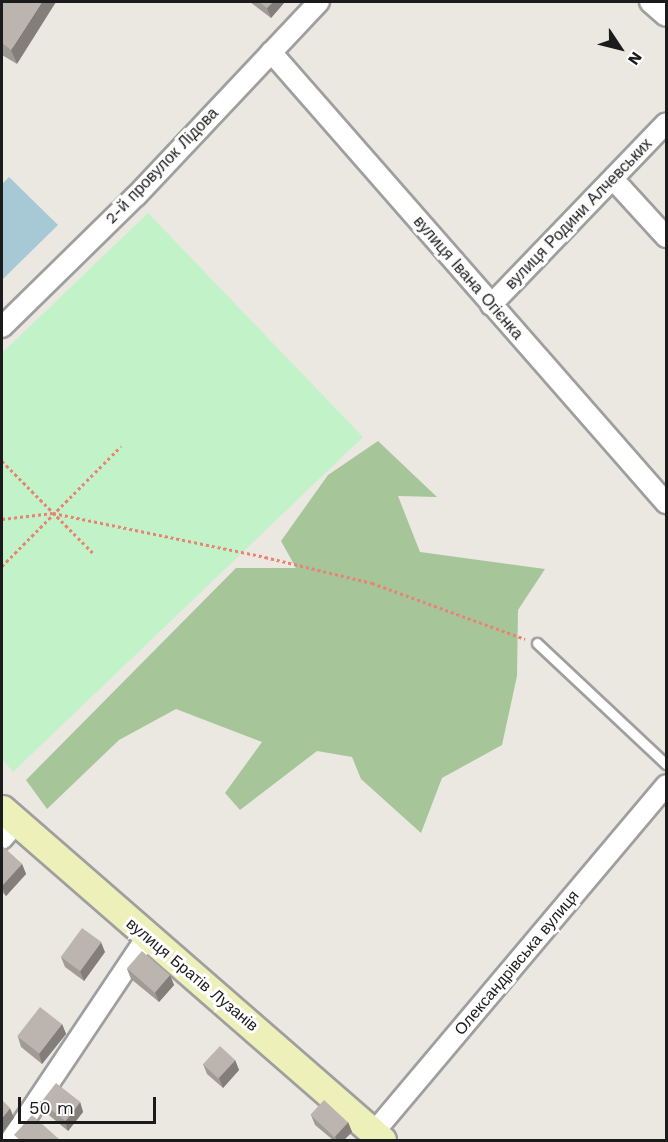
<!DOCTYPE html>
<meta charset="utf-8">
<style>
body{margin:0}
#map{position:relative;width:668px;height:1142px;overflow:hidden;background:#ebe8e1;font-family:"Work Sans",sans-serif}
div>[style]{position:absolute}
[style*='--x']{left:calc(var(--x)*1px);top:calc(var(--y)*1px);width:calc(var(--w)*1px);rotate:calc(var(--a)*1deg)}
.forest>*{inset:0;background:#a6c69a}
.park>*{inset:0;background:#c2f2c7}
.water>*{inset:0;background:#a6c9d5}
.path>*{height:3px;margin-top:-1.5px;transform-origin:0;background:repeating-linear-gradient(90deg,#ea8374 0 3px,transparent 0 6px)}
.roads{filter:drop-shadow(2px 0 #9f9f9f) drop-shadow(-2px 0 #9f9f9f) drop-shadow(0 2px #9f9f9f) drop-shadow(0 -2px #9f9f9f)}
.lane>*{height:9px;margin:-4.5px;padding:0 4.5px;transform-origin:4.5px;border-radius:4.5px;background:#fff}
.street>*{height:20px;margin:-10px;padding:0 10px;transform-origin:10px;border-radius:10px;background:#fff}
.secondary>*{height:27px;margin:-13.5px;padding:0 13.5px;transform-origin:13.5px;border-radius:13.5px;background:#edf1b9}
.wall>*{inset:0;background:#a19b96}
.shaded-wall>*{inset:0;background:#837e7a}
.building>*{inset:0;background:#bbb4af;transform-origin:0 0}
span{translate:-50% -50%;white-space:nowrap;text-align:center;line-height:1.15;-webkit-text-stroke:6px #fff;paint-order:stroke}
.street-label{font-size:16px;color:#1b1b1b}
.frame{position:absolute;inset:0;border:3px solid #1b1b1b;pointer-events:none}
.north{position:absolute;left:590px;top:18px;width:60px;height:60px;-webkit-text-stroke:4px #fff;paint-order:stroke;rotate:125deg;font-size:16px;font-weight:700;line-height:24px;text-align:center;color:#1b1b1b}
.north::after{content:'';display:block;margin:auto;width:21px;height:27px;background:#1b1b1b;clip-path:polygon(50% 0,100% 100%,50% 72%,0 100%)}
.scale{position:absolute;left:18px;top:1097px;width:138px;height:27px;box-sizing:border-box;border:3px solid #1b1b1b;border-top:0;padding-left:8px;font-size:18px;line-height:21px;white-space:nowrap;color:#1b1b1b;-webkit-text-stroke:4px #fff;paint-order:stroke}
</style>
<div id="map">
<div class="forest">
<i style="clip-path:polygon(378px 441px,437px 497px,398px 496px,420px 552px,545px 569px,518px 610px,517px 676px,502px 745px,442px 778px,421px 833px,361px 779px,352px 757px,317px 751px,240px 810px,225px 793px,262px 742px,176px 709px,119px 740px,47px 809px,26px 780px,236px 568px,296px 568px,281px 541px,328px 475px)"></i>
</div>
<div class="park">
<i style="clip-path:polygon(148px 213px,363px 437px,13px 772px,2px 759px,2px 353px)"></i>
</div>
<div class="water">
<i style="clip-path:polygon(9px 177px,58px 225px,2px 280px,2px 184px)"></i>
</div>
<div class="path">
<i style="--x:2;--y:461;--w:132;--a:45.3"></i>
<i style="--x:2;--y:519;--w:51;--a:-6.7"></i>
<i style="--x:53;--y:513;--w:217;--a:11.7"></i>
<i style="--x:265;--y:557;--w:110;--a:13.7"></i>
<i style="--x:372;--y:583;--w:163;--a:20.1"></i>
<i style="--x:2;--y:566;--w:169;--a:-45.2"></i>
</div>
<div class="roads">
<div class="lane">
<i style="--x:537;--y:643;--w:177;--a:43.2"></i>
</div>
<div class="street">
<i style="--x:650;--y:2;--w:21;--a:41"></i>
<i style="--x:271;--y:52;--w:600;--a:48.79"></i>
<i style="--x:613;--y:179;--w:79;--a:47.6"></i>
<i style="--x:491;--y:305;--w:252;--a:-46.1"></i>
<i style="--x:2;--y:327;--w:187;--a:-44.4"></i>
<i style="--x:136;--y:196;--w:267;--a:-46.7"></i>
<i style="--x:2;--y:839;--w:20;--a:-49"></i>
<i style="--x:375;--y:1131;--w:452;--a:-49.9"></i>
<i style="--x:11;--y:1140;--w:244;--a:-56.2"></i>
</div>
<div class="secondary">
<i style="--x:2;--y:809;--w:504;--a:41.06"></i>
</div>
</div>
<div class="wall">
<i style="clip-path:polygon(2px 2px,17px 64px,2px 55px)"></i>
<i style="clip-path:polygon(250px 2px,283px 2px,284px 3px,271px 18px)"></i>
<i style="clip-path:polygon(2px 846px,22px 864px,26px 874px,6px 896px,2px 892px)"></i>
<i style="clip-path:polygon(105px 952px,84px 981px,65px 967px,61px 957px)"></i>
<i style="clip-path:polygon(127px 969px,170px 975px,174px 985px,159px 1002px,131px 979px)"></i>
<i style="clip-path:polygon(62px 1024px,66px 1034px,42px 1064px,21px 1047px,18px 1037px)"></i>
<i style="clip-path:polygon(235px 1060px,239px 1070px,223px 1088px,207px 1074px,203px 1064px)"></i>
<i style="clip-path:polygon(40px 1101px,80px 1102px,83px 1112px,68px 1131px,44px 1111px)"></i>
<i style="clip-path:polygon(311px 1115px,348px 1122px,352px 1132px,344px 1140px,333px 1140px,315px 1125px)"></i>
</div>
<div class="shaded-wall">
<i style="clip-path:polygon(42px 2px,56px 2px,17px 64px,11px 50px)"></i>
<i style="clip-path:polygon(273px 2px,283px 2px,284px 3px,271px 18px,267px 8px)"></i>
<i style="clip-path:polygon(22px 864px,26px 874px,6px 896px,2px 886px)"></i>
<i style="clip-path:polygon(101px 942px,105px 952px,84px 981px,80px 971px)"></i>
<i style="clip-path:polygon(170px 975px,174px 985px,159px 1002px,155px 992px)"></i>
<i style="clip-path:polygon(62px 1024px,66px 1034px,42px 1064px,39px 1054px)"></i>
<i style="clip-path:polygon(235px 1060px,239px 1070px,223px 1088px,219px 1078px)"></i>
<i style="clip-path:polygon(80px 1102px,83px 1112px,68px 1131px,65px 1121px)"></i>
<i style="clip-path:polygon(10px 1108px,14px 1118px,2px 1133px,2px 1118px)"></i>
<i style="clip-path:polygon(348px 1122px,352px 1132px,344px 1140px,337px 1140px,335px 1136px)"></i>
</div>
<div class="building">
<i style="clip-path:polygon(2px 2px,42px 2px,11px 50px,2px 43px)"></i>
<i style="clip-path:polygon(259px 2px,273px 2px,267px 8px)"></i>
<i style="clip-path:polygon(2px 846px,22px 864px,2px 886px)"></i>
<i style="left:82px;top:928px;width:24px;height:36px;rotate:36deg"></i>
<i style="left:142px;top:951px;width:37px;height:23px;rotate:41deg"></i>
<i style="left:40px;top:1007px;width:28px;height:37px;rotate:38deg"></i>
<i style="left:220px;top:1046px;width:21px;height:25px;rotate:43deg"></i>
<i style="left:56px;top:1083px;width:31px;height:24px;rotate:38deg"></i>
<i style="clip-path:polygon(2px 1100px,10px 1108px,2px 1118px)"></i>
<i style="left:324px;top:1100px;width:33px;height:20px;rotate:43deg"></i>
<i style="clip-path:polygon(32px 1115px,60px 1140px,20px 1140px,14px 1135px)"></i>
</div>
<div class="street-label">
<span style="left:162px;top:166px;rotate:-46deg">2-й провулок Лідова</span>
<span style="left:579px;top:214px;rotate:-46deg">вулиця Родини Алчевських</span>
<span style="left:468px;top:278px;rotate:49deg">вулиця Івана Огієнка</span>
<span style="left:517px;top:963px;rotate:-50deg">Олександрівська вулиця</span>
<span style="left:192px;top:975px;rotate:40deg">вулиця Братів Лузанів</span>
</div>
<div class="frame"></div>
<div class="north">N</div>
<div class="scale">50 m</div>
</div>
